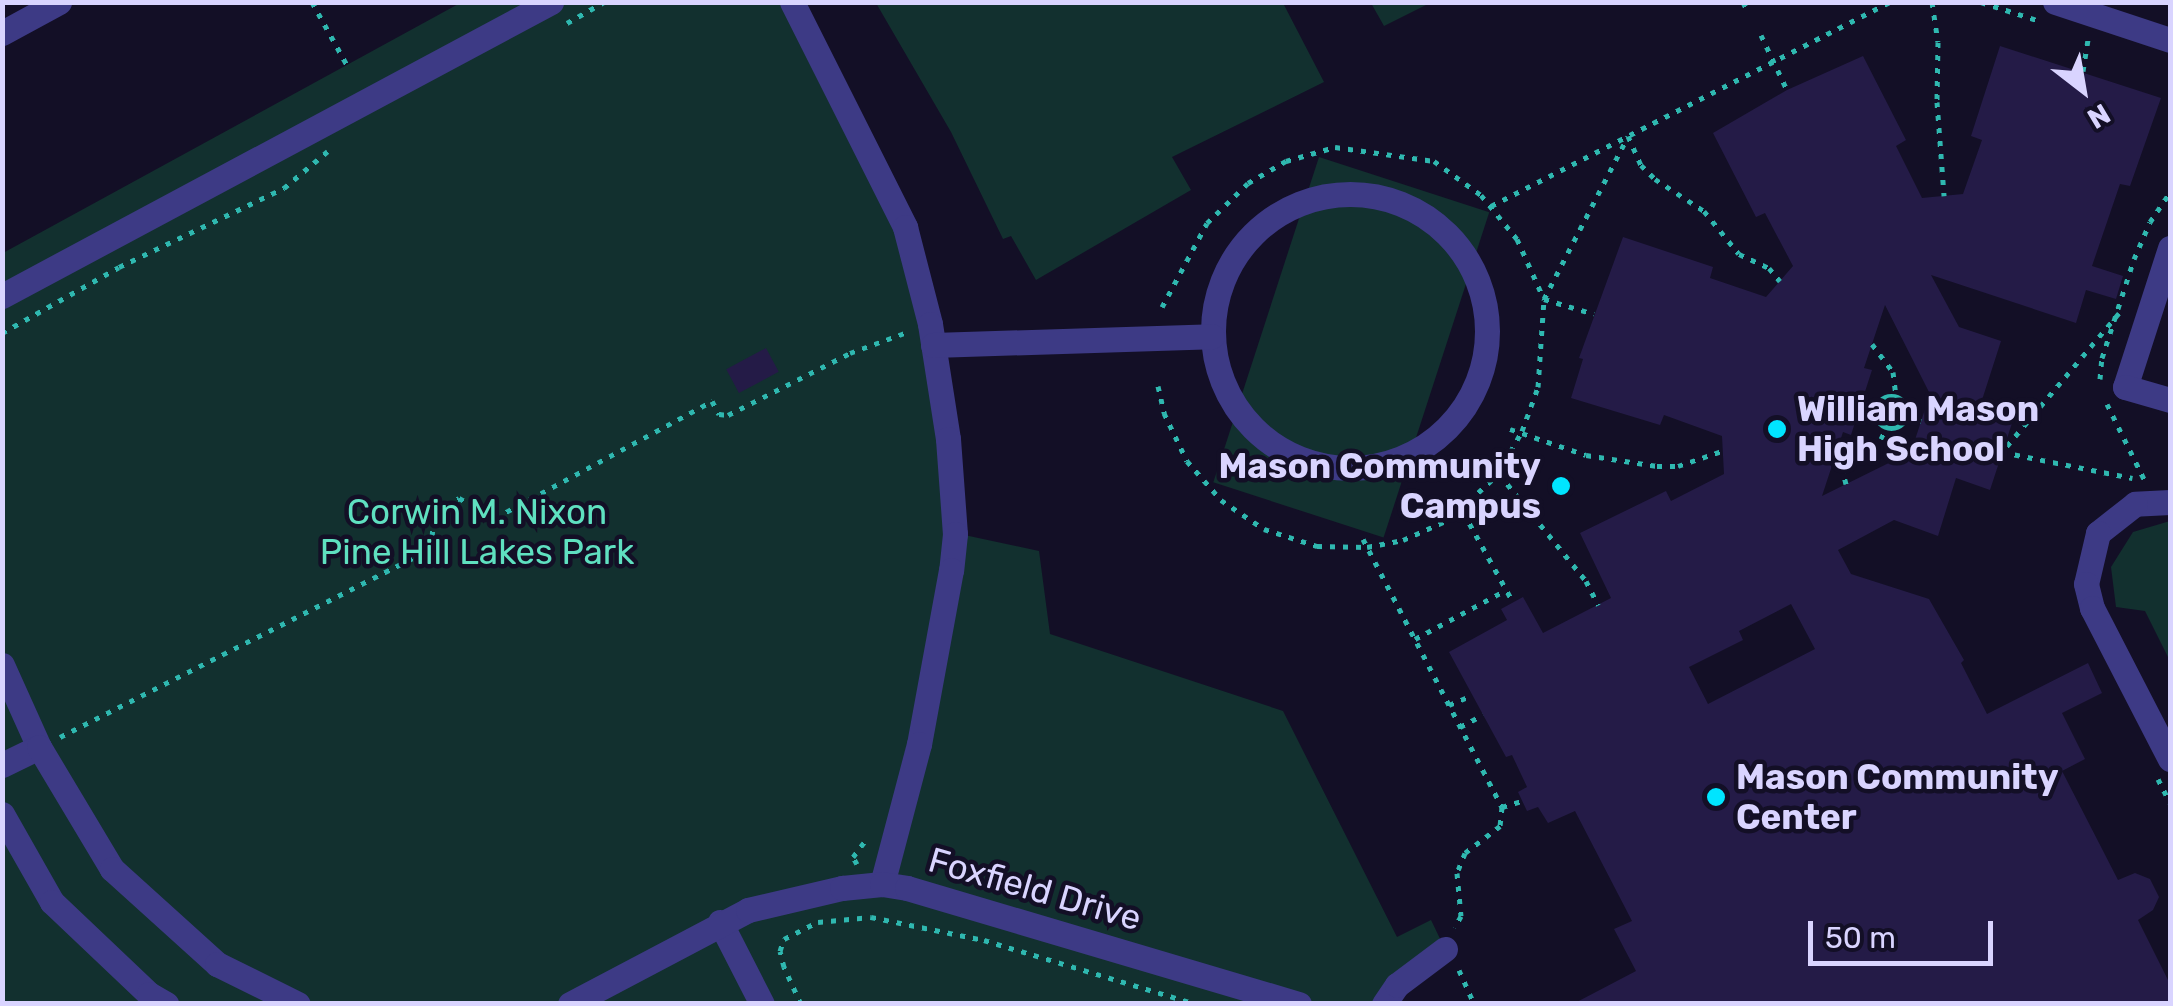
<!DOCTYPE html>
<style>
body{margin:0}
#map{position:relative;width:2173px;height:1006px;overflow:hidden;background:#130f26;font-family:Rubik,sans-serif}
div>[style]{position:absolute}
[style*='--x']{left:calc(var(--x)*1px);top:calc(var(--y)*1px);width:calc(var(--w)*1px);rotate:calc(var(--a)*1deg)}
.green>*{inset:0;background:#12302f;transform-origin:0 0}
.building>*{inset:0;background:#241b47;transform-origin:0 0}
.path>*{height:5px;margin-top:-2.5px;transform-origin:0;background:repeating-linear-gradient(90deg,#2fb8b0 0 5px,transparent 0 13px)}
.path>.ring{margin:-2.5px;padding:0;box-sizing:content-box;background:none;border:5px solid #2fb8b0;border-radius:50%}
.minor>*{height:25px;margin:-12.5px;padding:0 12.5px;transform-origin:12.5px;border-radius:12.5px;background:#3d3a85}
.minor>.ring{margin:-12.5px;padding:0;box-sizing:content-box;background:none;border:25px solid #3d3a85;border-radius:50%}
.dots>*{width:28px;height:28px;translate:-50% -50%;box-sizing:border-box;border:5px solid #130f26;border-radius:50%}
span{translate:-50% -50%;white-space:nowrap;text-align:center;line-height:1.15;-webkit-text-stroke:9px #130f26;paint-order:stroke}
.poi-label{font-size:35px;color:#d9d4ff;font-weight:700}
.left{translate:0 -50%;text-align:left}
.right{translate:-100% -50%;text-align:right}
.park-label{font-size:35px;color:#5fe0c0}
.street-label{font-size:35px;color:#d9d4ff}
.frame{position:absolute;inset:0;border:5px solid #d9d4ff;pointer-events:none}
.north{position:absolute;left:2033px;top:40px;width:100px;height:100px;-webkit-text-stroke:8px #130f26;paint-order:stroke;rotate:149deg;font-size:28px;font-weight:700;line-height:40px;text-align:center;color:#d9d4ff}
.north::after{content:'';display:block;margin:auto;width:35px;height:45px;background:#d9d4ff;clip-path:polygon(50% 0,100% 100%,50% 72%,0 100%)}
.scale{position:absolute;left:1808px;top:921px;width:185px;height:45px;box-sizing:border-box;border:5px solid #d9d4ff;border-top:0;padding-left:12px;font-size:30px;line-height:35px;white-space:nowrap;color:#d9d4ff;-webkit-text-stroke:8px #130f26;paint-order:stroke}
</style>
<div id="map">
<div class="green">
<i style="clip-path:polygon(462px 2px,792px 3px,905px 227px,955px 533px,1039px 551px,1050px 634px,1283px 711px,1397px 937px,1431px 920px,1445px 949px,1384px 1004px,3px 1004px,3px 253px)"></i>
<i style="clip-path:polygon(876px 3px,1283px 3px,1324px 82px,1172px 157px,1191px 190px,1036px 280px,1011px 236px,1003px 239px,951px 132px)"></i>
<i style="clip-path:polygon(1371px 3px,1430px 3px,1384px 26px)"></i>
<i style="left:1319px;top:157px;width:179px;height:342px;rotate:18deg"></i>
<i style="clip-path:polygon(2170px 521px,2170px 661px,2145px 611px,2116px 607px,2111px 567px,2133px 532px)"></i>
</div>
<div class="building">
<i style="clip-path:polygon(evenodd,2000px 46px,2161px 98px,2130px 186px,2120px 184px,2092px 266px,2123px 276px,2116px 299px,2086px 290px,2076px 323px,1931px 275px,1959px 327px,2001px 341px,1982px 400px,2016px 411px,1990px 490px,1956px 478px,1938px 536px,1894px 520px,1838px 550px,1851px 574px,1929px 599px,1964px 660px,1961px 663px,1987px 714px,2088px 663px,2102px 693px,2062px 713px,2085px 759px,2062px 771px,2118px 880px,2135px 873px,2150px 879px,2159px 897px,2153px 910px,2138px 920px,2170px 984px,2170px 1004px,1573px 1004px,1636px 971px,1614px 929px,1632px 921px,1575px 811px,1548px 823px,1538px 807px,1527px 811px,1518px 792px,1527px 787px,1512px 755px,1506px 757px,1449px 652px,1507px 620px,1501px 609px,1523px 597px,1543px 633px,1611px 598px,1580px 533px,1666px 491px,1671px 501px,1724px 474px,1722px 436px,1664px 415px,1660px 425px,1571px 398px,1583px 359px,1579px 358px,1623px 237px,1713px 267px,1710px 278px,1766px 297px,1793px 266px,1765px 213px,1756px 217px,1713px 133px,1787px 90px,1863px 56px,1906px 140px,1896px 146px,1922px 198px,1963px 194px,1982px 140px,1971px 136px,2000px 46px,1885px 305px,1930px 394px,1911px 452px,1822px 496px,1843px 432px,1851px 435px,1872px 370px,1864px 368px,1885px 305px,2000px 46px,1791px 604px,1815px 649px,1708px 704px,1689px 667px,1743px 640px,1739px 631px,1791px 604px)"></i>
<i style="left:766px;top:348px;width:27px;height:45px;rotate:62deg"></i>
</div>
<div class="path">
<i style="--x:312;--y:2;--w:72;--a:60.9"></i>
<i style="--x:1743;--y:2;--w:9;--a:63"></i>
<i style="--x:1932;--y:2;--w:40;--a:81.5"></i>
<i style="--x:1938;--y:42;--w:60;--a:91"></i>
<i style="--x:1937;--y:102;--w:94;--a:85.7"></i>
<i style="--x:1981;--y:2;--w:62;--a:17.9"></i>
<i style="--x:567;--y:23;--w:43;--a:-29.6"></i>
<i style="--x:1761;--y:35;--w:61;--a:64.7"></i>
<i style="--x:2083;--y:71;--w:33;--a:-81"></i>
<i style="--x:1491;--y:206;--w:448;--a:-27.1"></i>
<i style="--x:1162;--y:307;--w:95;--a:-61.8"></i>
<i style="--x:1207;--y:223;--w:57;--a:-44.3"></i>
<i style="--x:1248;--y:183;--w:44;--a:-30.1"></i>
<i style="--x:1286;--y:161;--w:51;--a:-15.9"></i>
<i style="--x:1335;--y:147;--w:100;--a:8"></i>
<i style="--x:1434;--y:161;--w:58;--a:35.9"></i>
<i style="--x:1481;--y:195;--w:57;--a:50.7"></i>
<i style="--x:1517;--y:239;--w:66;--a:65.8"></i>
<i style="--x:1544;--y:299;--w:52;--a:16.7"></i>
<i style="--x:2119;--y:313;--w:182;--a:130.1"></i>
<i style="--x:2002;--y:452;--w:133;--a:11.3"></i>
<i style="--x:2;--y:333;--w:134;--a:-29.4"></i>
<i style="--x:119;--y:267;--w:183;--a:-25.6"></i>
<i style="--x:284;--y:188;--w:57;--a:-40.1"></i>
<i style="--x:1872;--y:344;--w:35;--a:53"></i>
<i style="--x:1893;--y:372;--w:25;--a:83"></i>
<i style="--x:2100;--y:379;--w:21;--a:-85"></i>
<i style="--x:2102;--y:358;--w:104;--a:-72.1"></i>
<i style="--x:2134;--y:259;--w:40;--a:-66.6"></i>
<i style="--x:2150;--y:222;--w:36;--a:-56"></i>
<i style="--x:1158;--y:386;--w:28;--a:77"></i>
<i style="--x:1164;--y:413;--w:53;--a:64.4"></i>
<i style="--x:1187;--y:461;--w:52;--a:48.9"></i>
<i style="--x:1221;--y:500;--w:52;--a:34"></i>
<i style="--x:1264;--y:529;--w:56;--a:17.8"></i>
<i style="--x:1317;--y:546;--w:50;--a:1.1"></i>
<i style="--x:1367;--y:547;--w:37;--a:-11"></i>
<i style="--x:1403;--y:540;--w:51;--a:-24.1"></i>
<i style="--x:1450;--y:519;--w:66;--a:-43.2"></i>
<i style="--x:1498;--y:474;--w:49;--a:-60.8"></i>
<i style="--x:1522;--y:431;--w:47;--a:-70"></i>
<i style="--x:1538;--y:387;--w:88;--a:-86.1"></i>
<i style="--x:1544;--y:299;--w:183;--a:-62.7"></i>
<i style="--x:1628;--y:136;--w:32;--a:66"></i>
<i style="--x:1641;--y:165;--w:20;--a:45"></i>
<i style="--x:1655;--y:179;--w:59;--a:33.1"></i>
<i style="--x:1704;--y:211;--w:55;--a:50.9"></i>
<i style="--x:1739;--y:254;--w:33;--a:25"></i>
<i style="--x:1769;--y:268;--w:17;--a:50"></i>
<i class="ring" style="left:1875px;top:396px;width:27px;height:27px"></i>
<i style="--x:1862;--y:402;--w:15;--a:20"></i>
<i style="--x:2107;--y:404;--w:84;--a:63.7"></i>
<i style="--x:1907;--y:416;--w:15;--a:20"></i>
<i style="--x:1510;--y:429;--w:80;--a:18.9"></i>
<i style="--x:1586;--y:455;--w:72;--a:8.8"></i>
<i style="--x:1657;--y:466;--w:21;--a:0"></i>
<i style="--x:1678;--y:466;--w:46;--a:-18.8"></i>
<i style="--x:1491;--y:464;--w:151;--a:50.9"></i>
<i style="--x:1586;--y:581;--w:27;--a:63"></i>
<i style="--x:1846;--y:484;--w:12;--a:-104"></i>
<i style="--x:1843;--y:472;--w:14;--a:-65"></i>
<i style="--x:1849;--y:459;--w:38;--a:-32"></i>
<i style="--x:1881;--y:439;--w:13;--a:-63"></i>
<i style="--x:1457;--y:501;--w:115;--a:61"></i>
<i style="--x:1363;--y:539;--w:302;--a:62.6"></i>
<i style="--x:1502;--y:807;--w:19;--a:96"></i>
<i style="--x:1500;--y:826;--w:44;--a:142.4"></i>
<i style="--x:1465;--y:853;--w:22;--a:112"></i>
<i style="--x:1457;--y:873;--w:43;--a:84.7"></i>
<i style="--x:1461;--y:916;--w:13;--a:119"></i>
<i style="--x:1415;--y:639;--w:103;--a:-28.3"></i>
<i style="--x:1449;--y:705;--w:25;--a:-23"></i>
<i style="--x:1460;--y:727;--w:26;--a:-28"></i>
<i style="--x:60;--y:737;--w:416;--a:-26.9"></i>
<i style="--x:431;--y:549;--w:38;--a:-85"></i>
<i style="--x:434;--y:511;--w:28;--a:-27"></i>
<i style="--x:459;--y:498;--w:41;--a:29.1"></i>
<i style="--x:495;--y:518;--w:247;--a:-28.3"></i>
<i style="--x:712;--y:401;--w:15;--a:62"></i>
<i style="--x:719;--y:414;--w:9;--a:6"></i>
<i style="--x:728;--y:415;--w:137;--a:-26.9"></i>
<i style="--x:850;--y:353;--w:64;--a:-20.1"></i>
<i style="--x:2158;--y:779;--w:27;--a:63"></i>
<i style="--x:1502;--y:807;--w:21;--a:-17"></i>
<i style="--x:857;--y:864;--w:8;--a:-120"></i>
<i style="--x:853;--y:857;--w:25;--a:-53"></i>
<i style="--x:1459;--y:970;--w:37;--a:66"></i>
<i style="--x:801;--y:1004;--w:41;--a:-114.7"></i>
<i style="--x:784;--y:967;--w:16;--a:-104"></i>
<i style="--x:780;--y:951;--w:13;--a:-72"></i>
<i style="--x:784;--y:939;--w:38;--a:-27"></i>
<i style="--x:818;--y:922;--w:53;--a:-5.4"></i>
<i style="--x:871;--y:917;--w:115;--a:11.5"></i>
<i style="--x:984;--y:940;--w:221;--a:16.8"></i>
</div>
<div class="minor">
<i style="--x:792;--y:2;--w:252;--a:63.3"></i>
<i style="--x:905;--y:227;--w:100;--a:75.5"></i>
<i style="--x:930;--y:324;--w:116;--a:81.1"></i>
<i style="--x:948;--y:439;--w:95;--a:85.8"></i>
<i style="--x:955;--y:534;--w:36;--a:96"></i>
<i style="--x:951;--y:570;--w:177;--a:100.4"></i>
<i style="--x:919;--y:744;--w:145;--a:104.8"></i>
<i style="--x:2055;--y:2;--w:121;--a:18.3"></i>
<i style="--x:2;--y:33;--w:65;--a:-28.5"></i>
<i class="ring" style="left:1213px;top:194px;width:249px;height:249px"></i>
<i style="--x:2170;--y:248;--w:146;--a:107.9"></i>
<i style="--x:2125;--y:387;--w:47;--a:16.1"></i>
<i style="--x:2;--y:296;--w:623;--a:-28.17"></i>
<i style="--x:933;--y:345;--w:279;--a:-1.8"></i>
<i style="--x:2170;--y:502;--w:35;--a:177"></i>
<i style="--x:2135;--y:504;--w:47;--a:141.9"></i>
<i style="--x:2098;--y:533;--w:52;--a:103.2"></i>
<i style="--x:2086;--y:584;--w:25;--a:76"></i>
<i style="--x:2092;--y:608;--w:170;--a:62.7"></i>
<i style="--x:2;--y:665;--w:90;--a:65.7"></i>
<i style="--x:39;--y:747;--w:41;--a:154.1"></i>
<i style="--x:39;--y:747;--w:142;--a:59.1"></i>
<i style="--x:112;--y:869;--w:142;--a:42.1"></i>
<i style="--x:217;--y:964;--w:90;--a:26.3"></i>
<i style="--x:2;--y:814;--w:101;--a:60.4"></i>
<i style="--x:52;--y:902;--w:134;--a:43.5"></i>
<i style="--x:149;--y:994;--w:20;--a:30"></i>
<i style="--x:720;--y:922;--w:92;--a:62.9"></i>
<i style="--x:570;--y:1004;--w:201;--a:-27.8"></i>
<i style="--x:748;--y:910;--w:97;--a:-13.2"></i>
<i style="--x:842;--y:888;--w:40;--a:-5.7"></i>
<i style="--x:882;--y:884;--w:25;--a:9"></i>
<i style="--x:907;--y:888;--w:409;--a:16.5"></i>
<i style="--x:1384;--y:1004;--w:23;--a:-56"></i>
<i style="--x:1397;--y:985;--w:60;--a:-36.9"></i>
</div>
<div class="dots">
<i style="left:1777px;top:429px;background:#00e5ff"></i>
<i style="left:1561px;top:486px;background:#00e5ff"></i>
<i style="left:1716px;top:797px;background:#00e5ff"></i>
</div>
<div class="poi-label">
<span class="left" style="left:1797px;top:429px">William Mason<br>High School</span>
<span class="right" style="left:1541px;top:486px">Mason Community<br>Campus</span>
<span class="left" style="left:1736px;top:797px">Mason Community<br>Center</span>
</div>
<div class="park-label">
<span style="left:477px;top:532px">Corwin M. Nixon<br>Pine Hill Lakes Park</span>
</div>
<div class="street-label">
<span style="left:1035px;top:889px;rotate:16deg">Foxfield Drive</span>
</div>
<div class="frame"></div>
<div class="north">N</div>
<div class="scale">50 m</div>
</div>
